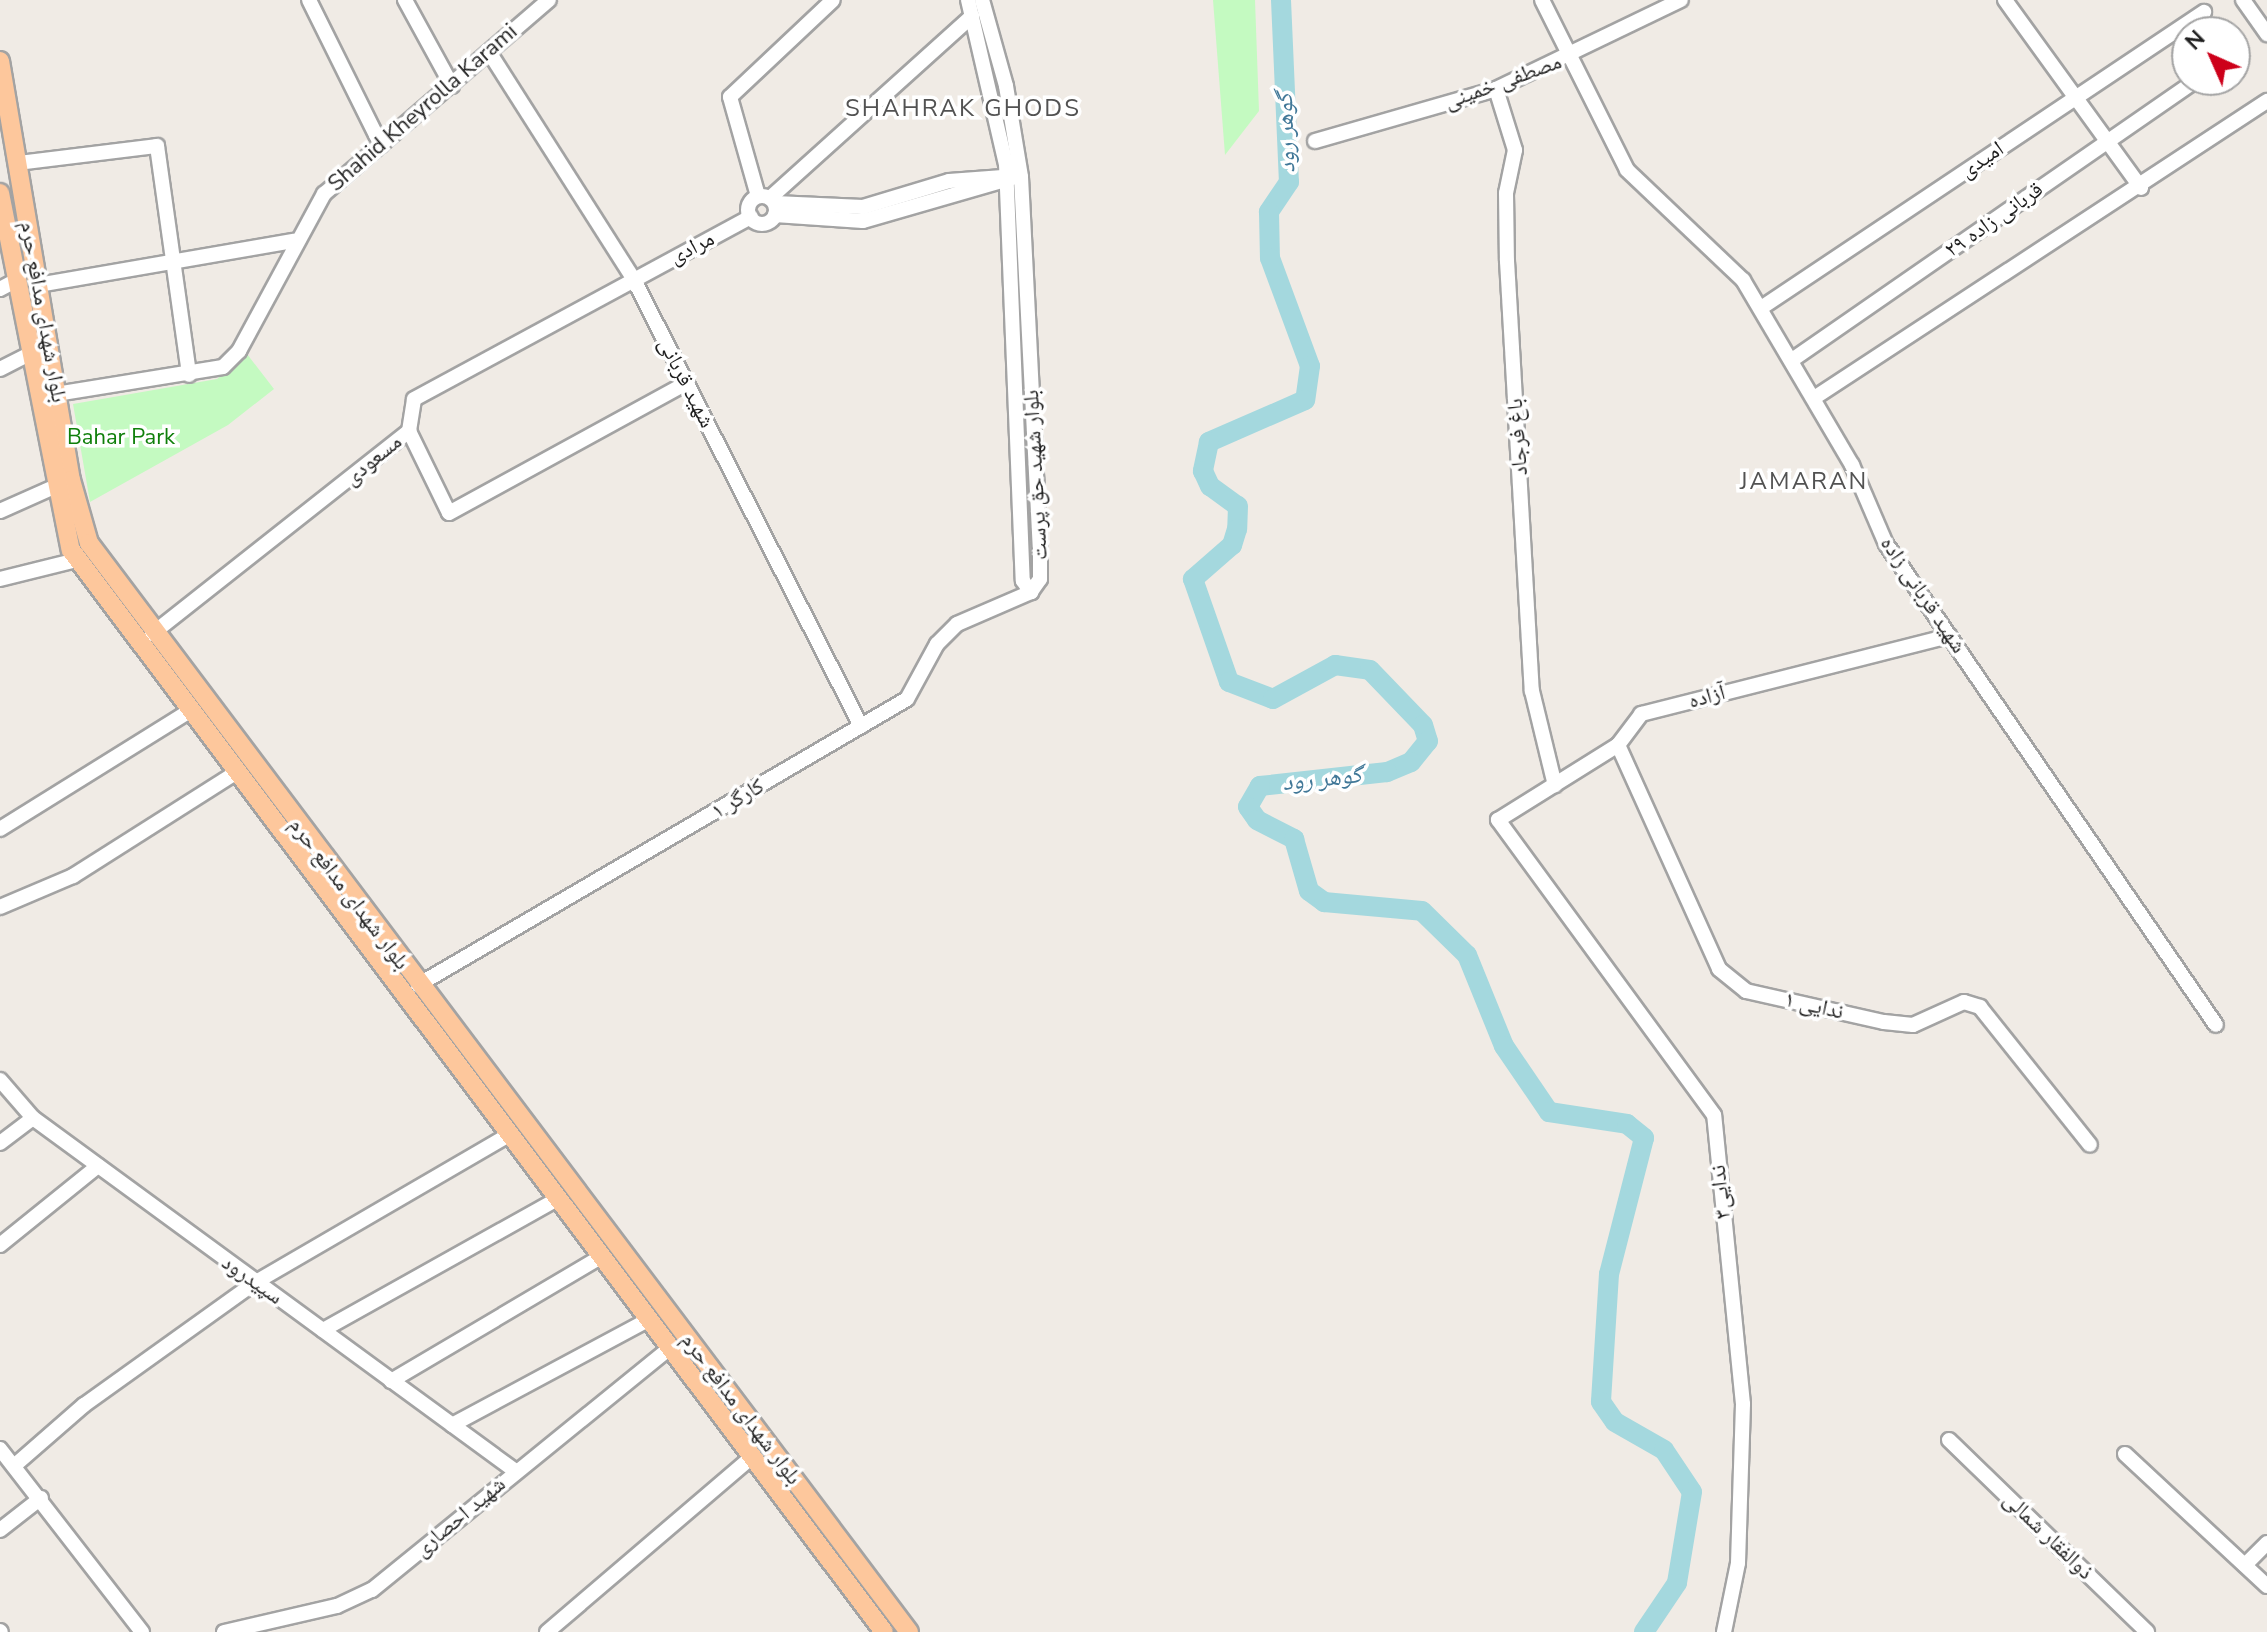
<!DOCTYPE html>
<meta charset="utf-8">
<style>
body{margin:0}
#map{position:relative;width:2267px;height:1632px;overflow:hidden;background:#f0ebe5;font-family:"Nunito Sans","Noto Naskh Arabic",sans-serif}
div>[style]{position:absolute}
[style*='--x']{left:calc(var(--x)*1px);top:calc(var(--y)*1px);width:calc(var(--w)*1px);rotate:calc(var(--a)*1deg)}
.park>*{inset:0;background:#c4fac1}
.river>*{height:20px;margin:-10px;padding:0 10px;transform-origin:10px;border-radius:10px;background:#a4d8de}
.roads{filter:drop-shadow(2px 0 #a3a3a3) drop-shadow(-2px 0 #a3a3a3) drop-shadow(0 2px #a3a3a3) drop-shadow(0 -2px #a3a3a3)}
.minor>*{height:14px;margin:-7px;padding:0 7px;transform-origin:7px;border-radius:7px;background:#fff}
.minor>.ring{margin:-7px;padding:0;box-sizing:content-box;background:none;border:14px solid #fff;border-radius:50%}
.major>*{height:18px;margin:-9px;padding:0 9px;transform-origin:9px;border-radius:9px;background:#fdc79c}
span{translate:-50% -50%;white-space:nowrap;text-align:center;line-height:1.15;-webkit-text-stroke:7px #fff;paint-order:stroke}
.street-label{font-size:22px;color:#1f1f1f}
.park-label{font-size:22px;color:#0f7f0a}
.neighbourhood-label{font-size:24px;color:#525252;letter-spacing:2px}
.water-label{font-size:24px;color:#417898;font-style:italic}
.north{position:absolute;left:2171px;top:16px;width:80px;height:80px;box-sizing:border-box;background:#fff;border:2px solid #a5a5a5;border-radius:50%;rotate:315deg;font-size:22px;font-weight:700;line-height:32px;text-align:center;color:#1f1f1f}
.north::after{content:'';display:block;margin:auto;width:28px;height:36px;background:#cd001a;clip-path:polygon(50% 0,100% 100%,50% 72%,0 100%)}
</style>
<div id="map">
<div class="park">
<i style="clip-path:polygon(1213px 0,1255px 0,1259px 111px,1225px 155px)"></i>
<i style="clip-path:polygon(247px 354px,274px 389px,228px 425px,90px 502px,73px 404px,217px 379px)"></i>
</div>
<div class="river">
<i style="--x:1281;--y:0;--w:182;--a:87.5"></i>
<i style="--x:1289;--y:182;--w:36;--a:124"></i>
<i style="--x:1269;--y:212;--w:46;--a:88.8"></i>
<i style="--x:1270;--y:258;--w:115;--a:69.7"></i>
<i style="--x:1310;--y:366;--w:34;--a:98"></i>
<i style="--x:1305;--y:400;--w:105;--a:156.4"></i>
<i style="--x:1209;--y:442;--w:30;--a:102"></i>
<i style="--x:1203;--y:471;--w:17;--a:65"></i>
<i style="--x:1210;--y:486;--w:34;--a:36"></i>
<i style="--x:1238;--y:506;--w:23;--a:92"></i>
<i style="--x:1237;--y:529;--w:17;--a:107"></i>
<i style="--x:1232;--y:545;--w:52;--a:138.9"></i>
<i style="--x:1193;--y:579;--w:109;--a:70.7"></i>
<i style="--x:1229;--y:682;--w:47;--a:21.1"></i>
<i style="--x:1273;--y:699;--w:71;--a:-28.7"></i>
<i style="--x:1335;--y:665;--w:35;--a:8"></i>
<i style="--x:1370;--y:670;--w:76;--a:46.1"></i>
<i style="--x:1423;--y:725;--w:17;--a:73"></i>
<i style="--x:1428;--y:741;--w:27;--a:129"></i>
<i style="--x:1411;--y:762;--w:26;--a:157"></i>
<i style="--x:1387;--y:772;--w:128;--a:173.7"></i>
<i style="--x:1260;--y:786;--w:24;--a:120"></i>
<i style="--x:1248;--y:807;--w:16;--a:55"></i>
<i style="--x:1257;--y:820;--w:42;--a:27.2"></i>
<i style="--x:1294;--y:839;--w:54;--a:73.9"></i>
<i style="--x:1309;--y:891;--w:19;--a:36"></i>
<i style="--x:1324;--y:902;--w:98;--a:5.2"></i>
<i style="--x:1422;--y:911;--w:63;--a:44.4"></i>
<i style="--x:1467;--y:955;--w:98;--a:67.9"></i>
<i style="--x:1504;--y:1046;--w:80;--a:55.7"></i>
<i style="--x:1549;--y:1112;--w:79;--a:8.7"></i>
<i style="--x:1627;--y:1124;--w:22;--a:39"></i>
<i style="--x:1644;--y:1138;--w:140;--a:104.4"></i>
<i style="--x:1609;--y:1274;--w:128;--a:93.6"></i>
<i style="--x:1601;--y:1402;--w:24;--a:55"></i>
<i style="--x:1615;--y:1422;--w:56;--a:29.7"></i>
<i style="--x:1664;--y:1450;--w:50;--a:56.3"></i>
<i style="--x:1692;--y:1492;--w:92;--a:99.4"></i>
<i style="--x:1677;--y:1583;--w:59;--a:124"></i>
</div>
<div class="roads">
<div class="minor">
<i style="--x:309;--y:0;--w:162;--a:63.6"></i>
<i style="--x:405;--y:0;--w:98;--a:61.3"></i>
<i style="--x:968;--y:0;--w:168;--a:77"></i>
<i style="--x:1006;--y:164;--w:417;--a:87.7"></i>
<i style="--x:1023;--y:581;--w:14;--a:54"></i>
<i style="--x:982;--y:0;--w:89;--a:74.4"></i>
<i style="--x:1006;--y:86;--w:92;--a:80.6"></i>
<i style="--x:1021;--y:177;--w:370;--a:87.1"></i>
<i style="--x:1040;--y:547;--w:32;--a:90"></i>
<i style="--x:1040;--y:579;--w:16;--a:125"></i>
<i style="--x:1542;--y:0;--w:190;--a:63.4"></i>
<i style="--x:1627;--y:170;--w:160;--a:43.5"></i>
<i style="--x:1743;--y:280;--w:215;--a:59.5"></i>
<i style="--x:1852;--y:465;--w:86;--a:66.7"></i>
<i style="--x:1886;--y:544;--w:583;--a:55.55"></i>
<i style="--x:2005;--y:0;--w:232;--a:54.1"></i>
<i style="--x:2243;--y:0;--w:42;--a:54.8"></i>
<i style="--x:489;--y:52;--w:268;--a:57.5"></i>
<i style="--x:633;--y:278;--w:503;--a:63.03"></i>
<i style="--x:1496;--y:89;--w:64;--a:72.7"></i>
<i style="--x:1515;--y:150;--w:44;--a:101.8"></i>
<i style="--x:1506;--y:193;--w:68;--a:89.2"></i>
<i style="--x:1507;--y:261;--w:431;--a:86.7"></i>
<i style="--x:1532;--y:691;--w:97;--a:76.3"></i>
<i style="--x:1315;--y:141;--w:188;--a:-16"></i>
<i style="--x:1496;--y:89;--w:205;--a:-25.7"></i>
<i style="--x:18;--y:163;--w:140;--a:-7"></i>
<i style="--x:157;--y:146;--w:231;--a:82"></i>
<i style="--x:758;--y:196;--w:103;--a:-105.8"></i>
<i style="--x:730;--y:97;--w:141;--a:-43.3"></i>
<i class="ring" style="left:748px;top:196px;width:14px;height:14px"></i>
<i style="--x:770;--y:198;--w:272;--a:-42"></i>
<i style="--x:775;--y:203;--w:88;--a:2.6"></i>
<i style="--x:863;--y:207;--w:90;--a:-16.8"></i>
<i style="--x:949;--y:181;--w:54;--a:-4.2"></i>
<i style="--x:775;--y:215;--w:88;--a:3.9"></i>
<i style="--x:863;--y:221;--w:155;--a:-16.1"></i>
<i style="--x:38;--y:285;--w:260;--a:-9.8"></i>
<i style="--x:0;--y:289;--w:17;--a:-28"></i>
<i style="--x:1761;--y:308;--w:533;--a:-33.75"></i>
<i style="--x:1792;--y:360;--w:492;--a:-34.7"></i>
<i style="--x:0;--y:369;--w:30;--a:-27"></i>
<i style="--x:56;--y:394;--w:169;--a:-9.2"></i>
<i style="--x:223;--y:367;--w:23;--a:-45"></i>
<i style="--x:239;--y:351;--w:179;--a:-61.6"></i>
<i style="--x:324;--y:194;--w:297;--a:-40.8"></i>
<i style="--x:1814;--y:398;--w:542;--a:-33.25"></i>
<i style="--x:409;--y:431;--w:91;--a:64"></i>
<i style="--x:449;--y:513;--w:270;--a:-28.7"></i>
<i style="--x:0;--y:511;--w:71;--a:-24"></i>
<i style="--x:0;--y:579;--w:79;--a:-13.9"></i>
<i style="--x:152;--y:634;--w:328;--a:-38.3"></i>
<i style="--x:409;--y:431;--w:32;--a:-81"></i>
<i style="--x:414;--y:399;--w:383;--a:-28.4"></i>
<i style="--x:1618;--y:745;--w:246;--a:65.7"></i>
<i style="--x:1719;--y:969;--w:35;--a:39"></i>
<i style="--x:1746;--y:991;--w:141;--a:12.7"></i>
<i style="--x:1884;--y:1022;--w:29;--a:6"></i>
<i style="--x:1913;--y:1025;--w:56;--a:-24.3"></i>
<i style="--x:1964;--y:1002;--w:17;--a:17"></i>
<i style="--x:1980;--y:1007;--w:176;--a:51.4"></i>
<i style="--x:0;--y:829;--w:221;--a:-31.9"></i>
<i style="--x:0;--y:907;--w:79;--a:-23"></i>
<i style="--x:73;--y:876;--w:192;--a:-32.4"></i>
<i style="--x:418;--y:985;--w:566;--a:-30.32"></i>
<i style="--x:907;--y:699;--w:63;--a:-61.4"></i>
<i style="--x:937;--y:644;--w:28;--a:-45"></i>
<i style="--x:957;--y:624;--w:81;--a:-23.4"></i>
<i style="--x:0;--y:1080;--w:50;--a:49"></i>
<i style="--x:33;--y:1118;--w:596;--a:36.2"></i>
<i style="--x:0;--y:1143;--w:41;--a:-37.1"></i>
<i style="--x:0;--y:1245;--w:126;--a:-38.9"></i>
<i style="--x:323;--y:1330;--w:268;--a:-29.2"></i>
<i style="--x:391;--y:1381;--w:244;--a:-30.6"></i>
<i style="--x:452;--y:1425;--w:222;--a:-28.2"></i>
<i style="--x:1949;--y:1440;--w:276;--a:44.1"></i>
<i style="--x:0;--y:1449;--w:232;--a:52.2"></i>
<i style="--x:2125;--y:1454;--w:194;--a:42.9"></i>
<i style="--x:14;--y:1466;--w:93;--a:-41.1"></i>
<i style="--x:84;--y:1405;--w:211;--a:-35.6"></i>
<i style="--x:256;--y:1282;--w:293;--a:-30.2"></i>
<i style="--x:0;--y:1530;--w:52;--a:-38"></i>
<i style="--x:2245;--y:1565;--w:31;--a:-45"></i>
<i style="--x:0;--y:1631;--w:1;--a:45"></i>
<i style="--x:224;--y:1632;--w:116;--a:-13"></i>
<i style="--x:337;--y:1606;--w:38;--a:-25"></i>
<i style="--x:372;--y:1590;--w:384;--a:-39.1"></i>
<i style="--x:547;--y:1632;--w:270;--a:-40.5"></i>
<i style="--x:1724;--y:1632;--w:70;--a:-78.5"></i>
<i style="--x:1738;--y:1563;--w:159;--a:-88.2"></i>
<i style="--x:1743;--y:1404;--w:290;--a:-95.7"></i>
<i style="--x:1714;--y:1115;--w:366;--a:-126.2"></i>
<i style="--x:1498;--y:820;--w:142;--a:-32"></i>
<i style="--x:1618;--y:745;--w:39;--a:-53"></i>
<i style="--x:1641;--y:714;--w:318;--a:-14.2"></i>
</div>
<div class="major">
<i style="--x:0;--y:61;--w:425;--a:80.4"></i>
<i style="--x:71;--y:480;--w:66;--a:74.1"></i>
<i style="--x:89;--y:543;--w:1363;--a:53.02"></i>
<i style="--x:0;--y:193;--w:364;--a:78.8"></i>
<i style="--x:71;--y:550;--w:1353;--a:53.08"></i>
</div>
</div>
<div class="street-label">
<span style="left:1503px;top:82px;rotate:-20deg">مصطفی خمینی</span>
<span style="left:423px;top:108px;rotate:-41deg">Shahid Kheyrolla Karami</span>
<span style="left:1982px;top:160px;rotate:-34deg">امیدی</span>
<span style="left:1994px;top:220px;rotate:-35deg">قربانی زاده ۲۹</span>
<span style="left:692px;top:248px;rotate:-27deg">مرادی</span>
<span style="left:43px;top:312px;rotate:80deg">بلوار شهدای مدافع حرم</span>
<span style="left:686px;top:383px;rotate:63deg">شهید قربانی</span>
<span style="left:1518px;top:437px;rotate:-94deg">باغ فرجاد</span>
<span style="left:373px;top:460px;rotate:-39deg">مسعودی</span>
<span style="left:1036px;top:475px;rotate:-93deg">بلوار شهید حق پرست</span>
<span style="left:1923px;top:595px;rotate:56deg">شهید قربانی زاده</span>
<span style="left:1707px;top:697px;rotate:-15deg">آزاده</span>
<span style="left:738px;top:799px;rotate:-31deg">کارگر ۱</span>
<span style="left:349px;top:894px;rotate:53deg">بلوار شهدای مدافع حرم</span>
<span style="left:1814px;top:1006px;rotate:13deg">ندایی ۱</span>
<span style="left:1721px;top:1192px;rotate:-96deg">ندایی۳</span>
<span style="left:252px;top:1280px;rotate:35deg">سپیدرود</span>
<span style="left:741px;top:1409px;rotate:53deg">بلوار شهدای مدافع حرم</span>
<span style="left:460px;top:1517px;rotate:-40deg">شهید احصاری</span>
<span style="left:2048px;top:1536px;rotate:44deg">ذوالفقار شمالی</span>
</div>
<div class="park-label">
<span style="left:121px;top:438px">Bahar Park</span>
</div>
<div class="neighbourhood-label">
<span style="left:963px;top:109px">SHAHRAK GHODS</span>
<span style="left:1804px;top:482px">JAMARAN</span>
</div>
<div class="water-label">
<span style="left:1286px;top:133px;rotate:-92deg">گوهر رود</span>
<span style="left:1322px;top:779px;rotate:-6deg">گوهر رود</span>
</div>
<div class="north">N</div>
</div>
